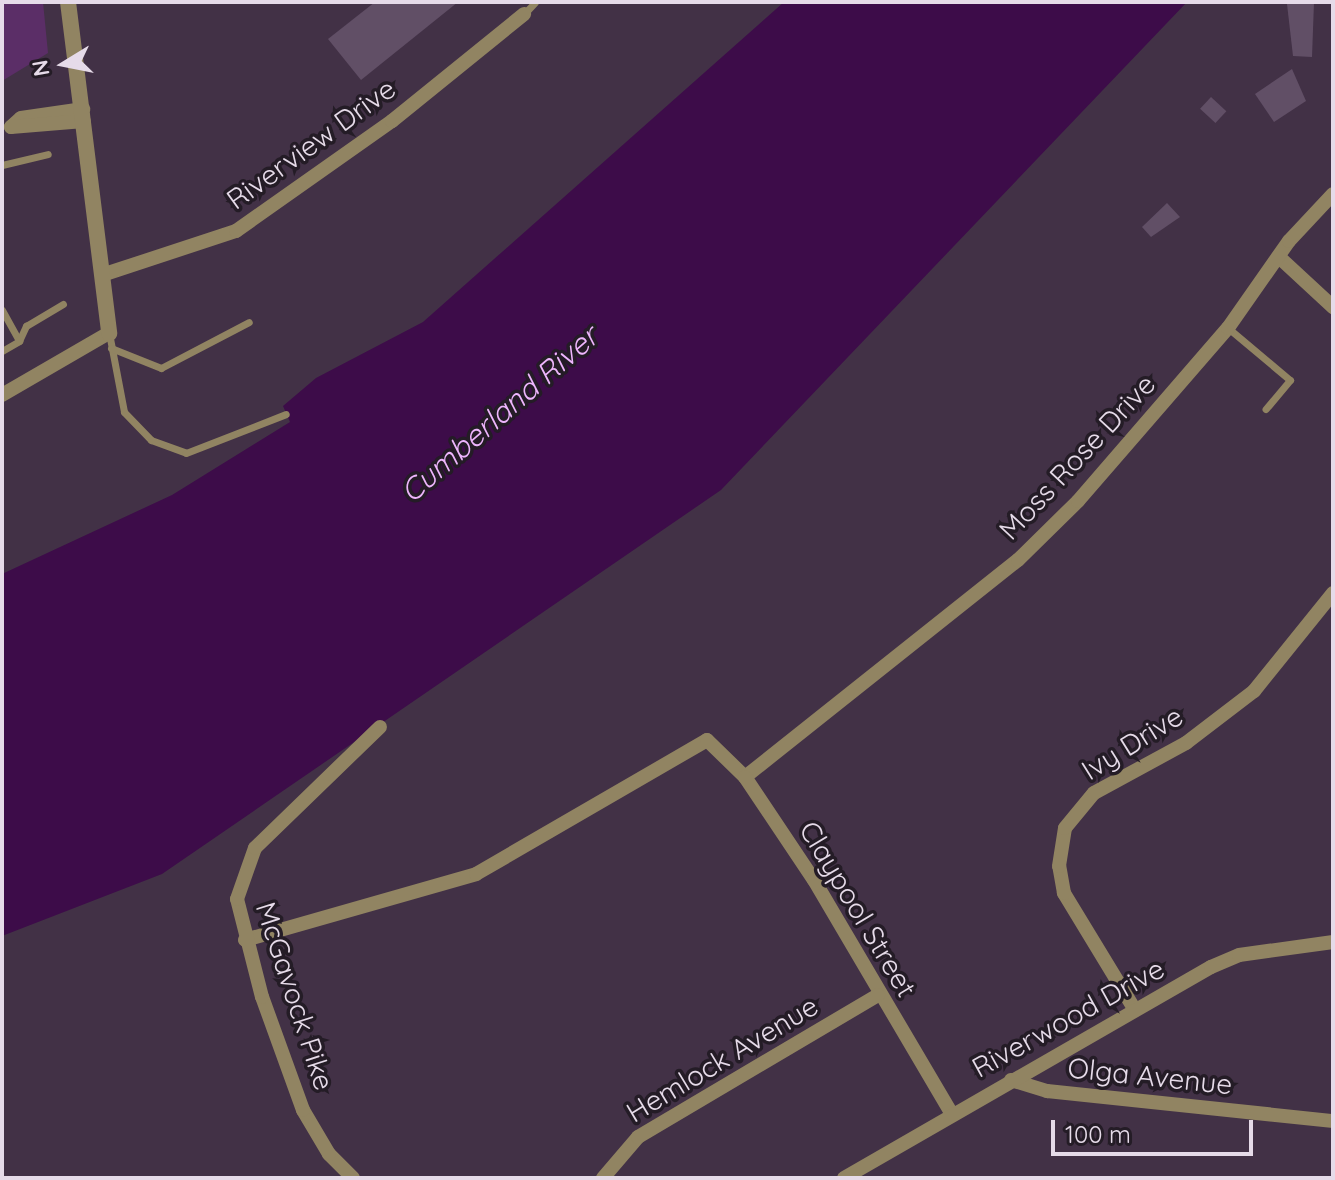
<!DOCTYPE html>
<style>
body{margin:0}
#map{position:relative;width:1335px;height:1180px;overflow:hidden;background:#423146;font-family:Quicksand,sans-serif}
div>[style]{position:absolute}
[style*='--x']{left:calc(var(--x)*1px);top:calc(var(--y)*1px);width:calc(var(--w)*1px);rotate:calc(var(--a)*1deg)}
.green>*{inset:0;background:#5b2e67}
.water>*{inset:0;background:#3d0c49}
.building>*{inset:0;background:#614f66;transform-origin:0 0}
.service>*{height:7px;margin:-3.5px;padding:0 3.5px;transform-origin:3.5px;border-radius:3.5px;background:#918462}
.minor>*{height:14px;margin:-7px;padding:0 7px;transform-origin:7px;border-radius:7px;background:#918462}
.tertiary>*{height:16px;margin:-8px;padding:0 8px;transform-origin:8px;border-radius:8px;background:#918462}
span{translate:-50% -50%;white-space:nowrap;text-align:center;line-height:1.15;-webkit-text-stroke:7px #241c26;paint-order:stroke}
.street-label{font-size:28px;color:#e6dbe9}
.water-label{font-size:30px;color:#eeb5fd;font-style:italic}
.frame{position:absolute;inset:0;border:4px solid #e6dbe9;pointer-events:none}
.north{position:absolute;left:24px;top:24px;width:80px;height:80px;-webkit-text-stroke:6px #241c26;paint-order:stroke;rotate:260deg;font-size:22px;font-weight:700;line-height:32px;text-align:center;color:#e6dbe9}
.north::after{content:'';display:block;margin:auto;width:28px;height:36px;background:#e6dbe9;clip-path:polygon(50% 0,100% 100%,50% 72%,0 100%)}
.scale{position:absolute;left:1051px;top:1120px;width:202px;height:36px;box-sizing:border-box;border:4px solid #e6dbe9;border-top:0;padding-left:10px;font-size:24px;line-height:28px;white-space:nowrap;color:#e6dbe9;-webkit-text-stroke:6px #241c26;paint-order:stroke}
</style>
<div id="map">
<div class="green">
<i style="clip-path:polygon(2px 2px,43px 2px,48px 53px,2px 81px)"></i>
</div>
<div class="water">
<i style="clip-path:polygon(784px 2px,1187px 2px,721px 490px,162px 874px,2px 936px,2px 574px,172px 495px,290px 422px,283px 406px,316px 378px,423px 322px)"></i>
</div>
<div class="building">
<i style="clip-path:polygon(375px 2px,458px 2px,361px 80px,328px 39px)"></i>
<i style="clip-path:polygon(1314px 2px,1312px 57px,1293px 56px,1287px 4px)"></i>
<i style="clip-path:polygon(1292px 69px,1306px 101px,1274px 122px,1255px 94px)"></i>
<i style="left:1211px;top:97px;width:21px;height:16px;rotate:43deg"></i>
<i style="clip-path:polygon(1167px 203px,1180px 217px,1151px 237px,1142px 227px)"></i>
</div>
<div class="service">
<i style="--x:524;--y:14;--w:16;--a:-47"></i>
<i style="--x:2;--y:165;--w:47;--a:-13.4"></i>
<i style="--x:2;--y:310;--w:35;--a:61"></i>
<i style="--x:1228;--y:328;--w:81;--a:40"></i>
<i style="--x:1290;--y:380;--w:38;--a:130"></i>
<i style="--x:109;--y:333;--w:80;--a:79.2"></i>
<i style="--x:124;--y:412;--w:39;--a:46"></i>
<i style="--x:151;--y:440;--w:37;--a:20"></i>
<i style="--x:186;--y:453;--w:107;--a:-21.3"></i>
<i style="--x:111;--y:348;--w:54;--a:21.8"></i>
<i style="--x:161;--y:368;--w:99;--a:-27.6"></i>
<i style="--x:2;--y:351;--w:20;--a:-30"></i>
<i style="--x:19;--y:341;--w:17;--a:-65"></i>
<i style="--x:26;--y:326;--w:43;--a:-30.7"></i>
</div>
<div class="minor">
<i style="--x:11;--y:127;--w:13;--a:-42"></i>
<i style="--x:21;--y:118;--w:63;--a:-8.3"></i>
<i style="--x:11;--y:127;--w:73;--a:-4.7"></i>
<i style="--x:1279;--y:257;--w:74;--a:42.8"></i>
<i style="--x:105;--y:274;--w:138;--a:-18.2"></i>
<i style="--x:236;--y:231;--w:191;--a:-35.2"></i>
<i style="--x:392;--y:121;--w:170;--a:-39"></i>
<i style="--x:2;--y:395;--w:124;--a:-30.1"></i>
<i style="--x:745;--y:777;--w:349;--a:-38.5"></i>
<i style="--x:1018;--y:560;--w:84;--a:-44.5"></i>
<i style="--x:1078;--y:501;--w:229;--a:-49.1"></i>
<i style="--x:1228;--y:328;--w:106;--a:-55"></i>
<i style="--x:1289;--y:241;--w:64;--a:-46.9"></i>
<i style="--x:245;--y:940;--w:240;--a:-15.9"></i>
<i style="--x:476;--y:874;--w:267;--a:-30.1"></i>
<i style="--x:707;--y:740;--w:53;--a:44.2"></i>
<i style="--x:745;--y:777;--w:124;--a:56.2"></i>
<i style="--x:814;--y:880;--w:270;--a:59.5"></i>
<i style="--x:1135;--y:1010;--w:137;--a:-121.3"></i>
<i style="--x:1064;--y:893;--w:27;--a:-100"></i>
<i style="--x:1059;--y:866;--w:38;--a:-81"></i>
<i style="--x:1065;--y:828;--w:45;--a:-50.4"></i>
<i style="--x:1094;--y:793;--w:105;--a:-28.5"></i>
<i style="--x:1186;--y:743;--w:86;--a:-37.4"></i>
<i style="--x:1254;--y:691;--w:126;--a:-51.1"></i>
<i style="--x:1011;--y:1080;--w:38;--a:17"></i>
<i style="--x:1047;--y:1091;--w:288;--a:6"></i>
<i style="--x:353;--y:1178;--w:34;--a:-135"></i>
<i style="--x:329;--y:1154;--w:51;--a:-120.6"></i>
<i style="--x:303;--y:1110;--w:120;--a:-109.9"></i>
<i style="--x:262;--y:997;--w:101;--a:-104.3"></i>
<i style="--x:237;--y:899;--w:54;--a:-70.6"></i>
<i style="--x:255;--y:848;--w:174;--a:-44.1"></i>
<i style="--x:603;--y:1178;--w:54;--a:-49.5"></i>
<i style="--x:638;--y:1137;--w:279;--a:-30.6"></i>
<i style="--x:844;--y:1178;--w:423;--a:-29.9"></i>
<i style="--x:1211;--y:967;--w:30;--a:-23"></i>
<i style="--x:1239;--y:955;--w:95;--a:-7.9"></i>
</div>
<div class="tertiary">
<i style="--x:68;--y:2;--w:334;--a:82.9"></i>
</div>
<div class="street-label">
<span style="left:311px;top:144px;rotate:-36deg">Riverview Drive</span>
<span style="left:1077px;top:457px;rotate:-47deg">Moss Rose Drive</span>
<span style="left:1132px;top:743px;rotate:-32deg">Ivy Drive</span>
<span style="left:858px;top:909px;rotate:59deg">Claypool Street</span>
<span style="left:295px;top:996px;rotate:72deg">McGavock Pike</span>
<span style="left:1068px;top:1018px;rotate:-29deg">Riverwood Drive</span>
<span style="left:722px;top:1059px;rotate:-31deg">Hemlock Avenue</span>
<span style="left:1150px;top:1076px;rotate:6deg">Olga Avenue</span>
</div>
<div class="water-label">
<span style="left:499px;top:414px;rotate:-41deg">Cumberland River</span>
</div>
<div class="frame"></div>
<div class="north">N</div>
<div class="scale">100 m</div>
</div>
